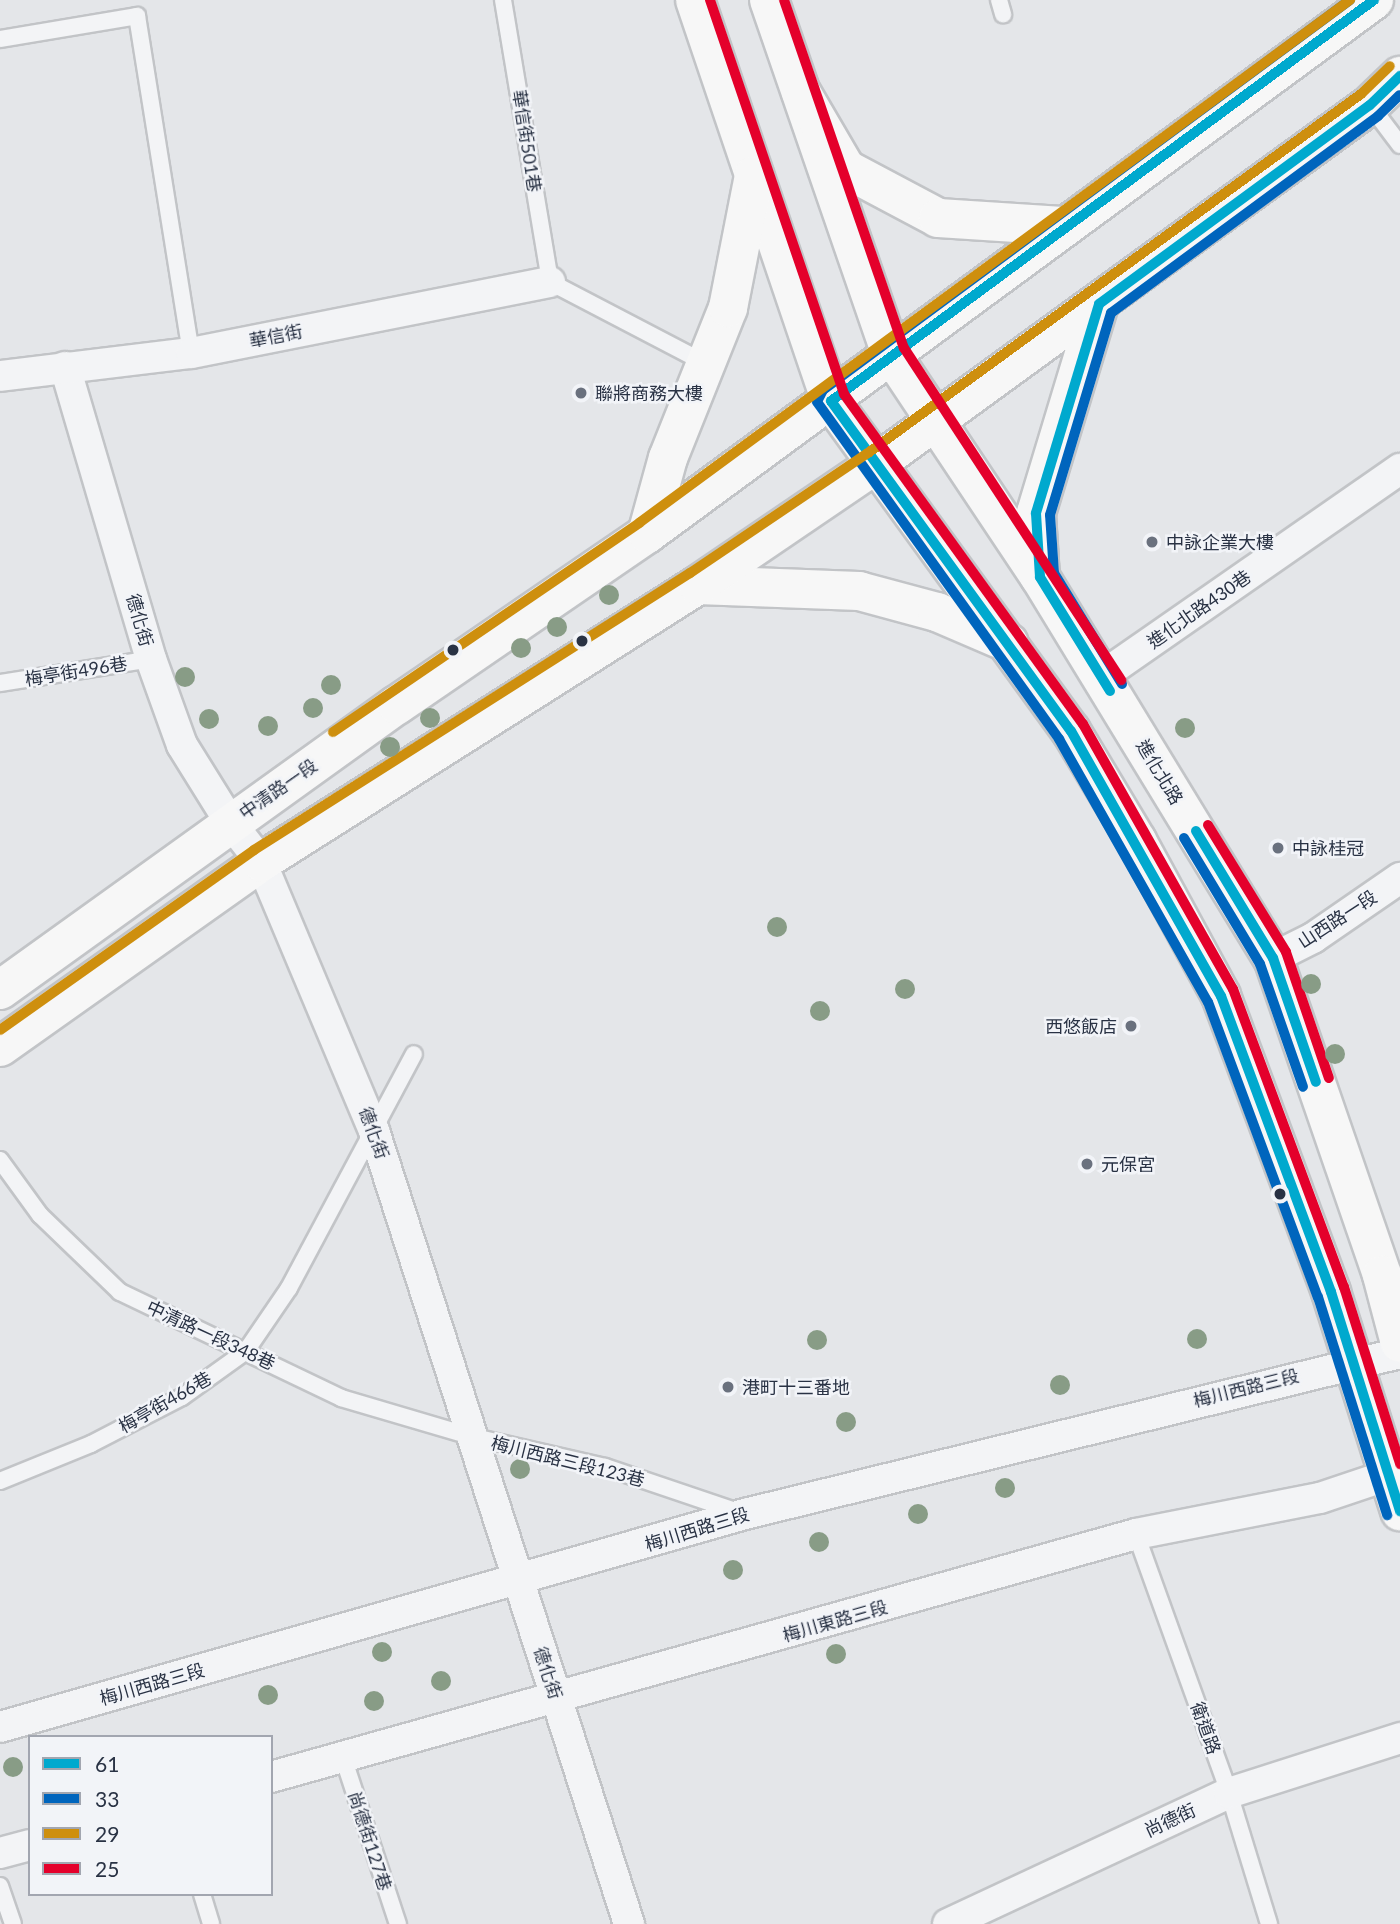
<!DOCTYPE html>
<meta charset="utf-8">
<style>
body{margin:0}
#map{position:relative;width:1400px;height:1924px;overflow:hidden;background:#e4e6e9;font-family:Lato,"Noto Sans TC",sans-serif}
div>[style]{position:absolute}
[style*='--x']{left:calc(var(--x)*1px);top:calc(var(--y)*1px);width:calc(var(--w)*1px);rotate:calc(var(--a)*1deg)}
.roads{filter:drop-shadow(2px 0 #c2c4c7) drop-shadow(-2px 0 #c2c4c7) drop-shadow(0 2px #c2c4c7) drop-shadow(0 -2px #c2c4c7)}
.service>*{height:16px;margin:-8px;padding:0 8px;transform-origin:8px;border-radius:8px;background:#f3f4f6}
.minor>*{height:30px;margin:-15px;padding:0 15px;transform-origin:15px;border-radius:15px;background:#f3f4f6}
.secondary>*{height:38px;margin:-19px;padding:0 19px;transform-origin:19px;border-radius:19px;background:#f7f7f7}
.primary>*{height:38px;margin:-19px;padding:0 19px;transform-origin:19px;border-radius:19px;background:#f7f7f7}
.bus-1>*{height:10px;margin:-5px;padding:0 5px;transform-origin:5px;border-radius:5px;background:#00a9ce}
.bus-2>*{height:10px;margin:-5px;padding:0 5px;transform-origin:5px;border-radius:5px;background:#0065bd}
.bus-3>*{height:10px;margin:-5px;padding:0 5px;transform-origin:5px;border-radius:5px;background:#ce8f0e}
.bus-4>*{height:10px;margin:-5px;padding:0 5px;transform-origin:5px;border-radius:5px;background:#e4002b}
.trees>*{width:20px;height:20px;margin:-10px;border-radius:50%;background:#889c86}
.dots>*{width:19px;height:19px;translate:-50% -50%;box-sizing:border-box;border:4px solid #f2f4f8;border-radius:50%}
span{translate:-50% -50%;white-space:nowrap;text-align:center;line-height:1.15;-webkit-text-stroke:5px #f2f4f8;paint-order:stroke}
.street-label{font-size:18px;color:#293244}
.poi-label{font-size:18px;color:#293244}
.left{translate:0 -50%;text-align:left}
.right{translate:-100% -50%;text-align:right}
.legend{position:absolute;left:28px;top:1735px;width:245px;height:161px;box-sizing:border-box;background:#f2f4f8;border:2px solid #a2a6b0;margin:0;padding:9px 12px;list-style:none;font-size:21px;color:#293244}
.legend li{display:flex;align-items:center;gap:14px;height:35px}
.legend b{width:35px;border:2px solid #a2a6b0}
</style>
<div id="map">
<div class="roads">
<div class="service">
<i style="--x:503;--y:0;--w:286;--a:80.5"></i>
<i style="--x:550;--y:282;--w:177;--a:27.6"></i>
<i style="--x:999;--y:0;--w:15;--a:74"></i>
<i style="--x:0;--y:39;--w:139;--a:-9.5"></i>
<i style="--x:137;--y:16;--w:341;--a:80.9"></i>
<i style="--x:1370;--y:105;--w:50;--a:53.1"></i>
<i style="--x:0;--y:683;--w:153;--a:-9"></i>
<i style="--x:0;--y:1160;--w:68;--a:54"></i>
<i style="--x:40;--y:1215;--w:111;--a:43.9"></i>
<i style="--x:120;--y:1292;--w:245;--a:25.6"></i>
<i style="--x:341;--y:1398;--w:134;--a:16.4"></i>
<i style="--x:470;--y:1436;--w:139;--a:12.9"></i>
<i style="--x:605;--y:1467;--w:140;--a:18.7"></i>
<i style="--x:0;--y:1481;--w:98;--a:-22.1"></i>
<i style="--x:91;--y:1444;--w:102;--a:-27.3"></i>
<i style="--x:182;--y:1397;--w:79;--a:-35.7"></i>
<i style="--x:246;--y:1351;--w:76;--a:-55.7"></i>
<i style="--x:289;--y:1288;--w:265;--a:-61.9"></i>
<i style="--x:1136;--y:1534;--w:275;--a:70.2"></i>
<i style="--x:1229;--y:1793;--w:137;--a:73"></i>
<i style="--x:343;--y:1757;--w:176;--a:71.8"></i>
<i style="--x:0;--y:1886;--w:40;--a:71.1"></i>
<i style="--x:202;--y:1894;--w:31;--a:73"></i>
</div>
<div class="minor">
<i style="--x:65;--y:367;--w:304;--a:73.6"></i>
<i style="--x:151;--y:659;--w:91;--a:70.2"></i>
<i style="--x:182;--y:745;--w:91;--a:58.1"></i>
<i style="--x:230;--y:822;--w:51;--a:52.2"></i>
<i style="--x:261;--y:862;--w:292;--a:67.2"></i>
<i style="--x:374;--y:1131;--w:833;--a:72.17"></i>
<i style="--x:0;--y:376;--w:192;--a:-6.9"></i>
<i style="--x:191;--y:353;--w:366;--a:-11.2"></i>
<i style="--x:1102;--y:676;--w:363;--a:-34.8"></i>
<i style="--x:1273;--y:958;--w:45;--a:-26.6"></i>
<i style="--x:1313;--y:938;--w:106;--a:-34.6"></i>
<i style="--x:0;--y:1727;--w:775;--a:-15.96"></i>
<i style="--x:745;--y:1514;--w:674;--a:-13.81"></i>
<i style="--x:271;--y:1777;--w:898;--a:-15.69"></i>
<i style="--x:1136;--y:1534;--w:187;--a:-11.1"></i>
<i style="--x:1320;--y:1498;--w:84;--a:-18.6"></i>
<i style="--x:0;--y:1853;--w:31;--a:-15"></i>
<i style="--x:948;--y:1924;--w:310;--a:-25"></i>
<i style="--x:1229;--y:1793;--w:180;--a:-17.8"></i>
</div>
<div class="secondary">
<i style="--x:695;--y:0;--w:423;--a:71.3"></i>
<i style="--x:831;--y:401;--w:408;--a:54"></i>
<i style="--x:1071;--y:731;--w:128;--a:59"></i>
<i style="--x:1137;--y:841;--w:176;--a:61.5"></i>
<i style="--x:1221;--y:996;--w:316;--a:69.6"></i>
<i style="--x:1331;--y:1292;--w:230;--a:72.5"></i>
<i style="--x:769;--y:0;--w:374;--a:71"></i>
<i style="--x:891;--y:354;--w:268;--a:56.3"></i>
<i style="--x:1040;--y:577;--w:447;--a:58.6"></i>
<i style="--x:1273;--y:958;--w:335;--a:71"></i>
<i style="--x:1382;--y:1275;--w:70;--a:75.2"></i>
</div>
<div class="primary">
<i style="--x:801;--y:92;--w:89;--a:59.7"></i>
<i style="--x:846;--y:169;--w:104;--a:28"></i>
<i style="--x:938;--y:218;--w:125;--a:3.7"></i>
<i style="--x:647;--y:534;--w:79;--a:-74.6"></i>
<i style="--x:668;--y:458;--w:162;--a:-68.2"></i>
<i style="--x:728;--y:308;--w:135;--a:-78.9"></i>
<i style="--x:1040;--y:577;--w:64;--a:-93.6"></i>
<i style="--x:1036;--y:513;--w:218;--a:-73.2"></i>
<i style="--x:698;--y:585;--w:161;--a:2.1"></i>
<i style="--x:859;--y:591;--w:81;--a:15.1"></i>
<i style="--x:937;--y:612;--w:78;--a:23.3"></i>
<i style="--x:0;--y:990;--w:489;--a:-35.7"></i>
<i style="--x:397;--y:705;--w:303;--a:-34.4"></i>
<i style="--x:647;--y:534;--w:902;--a:-36.3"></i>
<i style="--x:0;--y:1047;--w:320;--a:-35.3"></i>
<i style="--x:261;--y:862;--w:517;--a:-32.37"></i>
<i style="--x:698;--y:585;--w:215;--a:-34.2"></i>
<i style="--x:876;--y:464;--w:611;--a:-36.01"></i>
<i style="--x:1370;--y:105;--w:42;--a:-44"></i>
</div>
</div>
<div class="bus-1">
<i style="--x:1374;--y:0;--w:675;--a:143.55"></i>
<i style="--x:831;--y:401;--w:408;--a:54"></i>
<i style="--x:1071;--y:731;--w:305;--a:60.5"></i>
<i style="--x:1221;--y:996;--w:316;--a:69.6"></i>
<i style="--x:1331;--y:1292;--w:230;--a:72.5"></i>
<i style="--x:1110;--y:691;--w:134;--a:-121.6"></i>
<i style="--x:1040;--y:577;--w:64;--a:-93.6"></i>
<i style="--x:1036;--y:513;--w:218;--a:-73.2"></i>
<i style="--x:1099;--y:304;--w:336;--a:-36.3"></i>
<i style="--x:1370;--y:105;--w:42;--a:-44"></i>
<i style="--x:1196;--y:831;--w:149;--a:58.8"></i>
<i style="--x:1273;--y:958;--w:131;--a:70.9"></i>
</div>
<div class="bus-2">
<i style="--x:1350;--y:0;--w:656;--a:143.5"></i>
<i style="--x:823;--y:390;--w:13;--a:117"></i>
<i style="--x:817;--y:402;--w:415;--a:54.3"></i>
<i style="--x:1059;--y:739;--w:302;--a:60.5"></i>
<i style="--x:1208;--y:1002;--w:315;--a:69.6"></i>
<i style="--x:1318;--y:1297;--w:229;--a:72.4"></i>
<i style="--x:1122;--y:684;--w:130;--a:-121.5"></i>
<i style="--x:1054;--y:573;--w:58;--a:-93.9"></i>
<i style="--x:1050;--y:515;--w:211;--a:-73.2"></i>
<i style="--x:1111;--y:313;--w:332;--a:-36.4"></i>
<i style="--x:1378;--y:116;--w:30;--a:-44"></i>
<i style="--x:1184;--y:838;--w:147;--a:58.9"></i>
<i style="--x:1260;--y:964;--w:130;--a:70.7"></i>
</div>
<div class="bus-3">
<i style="--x:333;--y:732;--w:371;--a:-34.3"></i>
<i style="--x:639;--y:523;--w:883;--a:-36.34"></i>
<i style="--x:0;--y:1030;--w:311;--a:-35.3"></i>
<i style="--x:254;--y:850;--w:517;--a:-32.43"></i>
<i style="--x:690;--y:573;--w:215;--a:-34"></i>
<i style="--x:868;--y:453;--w:610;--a:-36.06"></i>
<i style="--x:1361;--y:94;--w:40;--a:-44"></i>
</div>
<div class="bus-4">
<i style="--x:710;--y:0;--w:416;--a:71.2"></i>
<i style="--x:844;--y:394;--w:407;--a:54.1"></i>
<i style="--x:1083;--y:724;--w:305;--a:60.5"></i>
<i style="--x:1233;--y:989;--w:318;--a:69.6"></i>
<i style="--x:1344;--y:1287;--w:186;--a:72.4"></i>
<i style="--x:784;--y:0;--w:368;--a:71"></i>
<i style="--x:904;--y:348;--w:397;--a:56.8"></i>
<i style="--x:1208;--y:825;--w:149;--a:58.4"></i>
<i style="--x:1286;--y:952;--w:133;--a:71.2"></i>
</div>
<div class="trees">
<i style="left:609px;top:595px"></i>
<i style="left:557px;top:627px"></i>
<i style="left:521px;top:648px"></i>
<i style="left:185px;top:677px"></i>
<i style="left:331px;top:685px"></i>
<i style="left:313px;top:708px"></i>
<i style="left:430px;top:718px"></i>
<i style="left:209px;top:719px"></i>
<i style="left:268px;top:726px"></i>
<i style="left:1185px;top:728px"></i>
<i style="left:390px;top:747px"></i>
<i style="left:777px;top:927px"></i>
<i style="left:1311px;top:984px"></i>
<i style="left:905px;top:989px"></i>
<i style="left:820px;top:1011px"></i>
<i style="left:1335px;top:1054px"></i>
<i style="left:1197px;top:1339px"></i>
<i style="left:817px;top:1340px"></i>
<i style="left:1060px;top:1385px"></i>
<i style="left:846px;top:1422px"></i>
<i style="left:520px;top:1469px"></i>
<i style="left:1005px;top:1488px"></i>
<i style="left:918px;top:1514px"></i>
<i style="left:819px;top:1542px"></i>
<i style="left:733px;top:1570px"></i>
<i style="left:382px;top:1652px"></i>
<i style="left:836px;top:1654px"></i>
<i style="left:441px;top:1681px"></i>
<i style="left:268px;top:1695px"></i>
<i style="left:374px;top:1701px"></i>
<i style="left:13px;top:1767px"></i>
</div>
<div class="dots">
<i style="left:581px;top:393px;background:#6a717e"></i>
<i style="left:1152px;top:542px;background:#6a717e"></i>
<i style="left:582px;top:641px;background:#293244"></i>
<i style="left:453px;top:650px;background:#293244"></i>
<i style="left:1278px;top:848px;background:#6a717e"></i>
<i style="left:1131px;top:1026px;background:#6a717e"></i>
<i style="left:1087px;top:1164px;background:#6a717e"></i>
<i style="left:1280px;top:1194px;background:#293244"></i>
<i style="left:728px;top:1387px;background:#6a717e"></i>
</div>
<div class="street-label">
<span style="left:527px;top:141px;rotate:81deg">華信街501巷</span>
<span style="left:276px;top:336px;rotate:-11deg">華信街</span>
<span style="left:1199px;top:609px;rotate:-35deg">進化北路430巷</span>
<span style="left:140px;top:620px;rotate:74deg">德化街</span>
<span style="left:76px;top:671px;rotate:-9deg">梅亭街496巷</span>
<span style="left:1160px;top:772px;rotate:59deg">進化北路</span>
<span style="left:278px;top:789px;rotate:-35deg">中清路一段</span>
<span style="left:1337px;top:919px;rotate:-33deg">山西路一段</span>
<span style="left:374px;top:1133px;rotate:70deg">德化街</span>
<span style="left:211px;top:1335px;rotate:25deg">中清路一段348巷</span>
<span style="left:1246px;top:1388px;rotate:-14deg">梅川西路三段</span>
<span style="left:165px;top:1402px;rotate:-30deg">梅亭街466巷</span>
<span style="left:568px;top:1461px;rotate:14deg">梅川西路三段123巷</span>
<span style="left:697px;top:1529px;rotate:-17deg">梅川西路三段</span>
<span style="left:835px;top:1621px;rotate:-16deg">梅川東路三段</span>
<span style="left:548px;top:1673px;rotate:72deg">德化街</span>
<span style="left:152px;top:1684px;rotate:-16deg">梅川西路三段</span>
<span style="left:1206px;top:1728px;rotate:70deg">衛道路</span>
<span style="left:1170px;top:1820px;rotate:-25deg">尚德街</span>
<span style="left:370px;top:1841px;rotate:72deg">尚德街127巷</span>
</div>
<div class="poi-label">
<span class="left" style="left:595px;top:393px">聯將商務大樓</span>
<span class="left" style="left:1166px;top:542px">中詠企業大樓</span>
<span class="left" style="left:1292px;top:848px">中詠桂冠</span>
<span class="right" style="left:1117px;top:1026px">西悠飯店</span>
<span class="left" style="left:1101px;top:1164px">元保宮</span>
<span class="left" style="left:742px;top:1387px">港町十三番地</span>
</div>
<ul class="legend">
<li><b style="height:9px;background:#00a9ce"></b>61</li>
<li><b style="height:9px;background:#0065bd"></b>33</li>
<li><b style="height:9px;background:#ce8f0e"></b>29</li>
<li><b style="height:9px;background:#e4002b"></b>25</li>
</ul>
</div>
